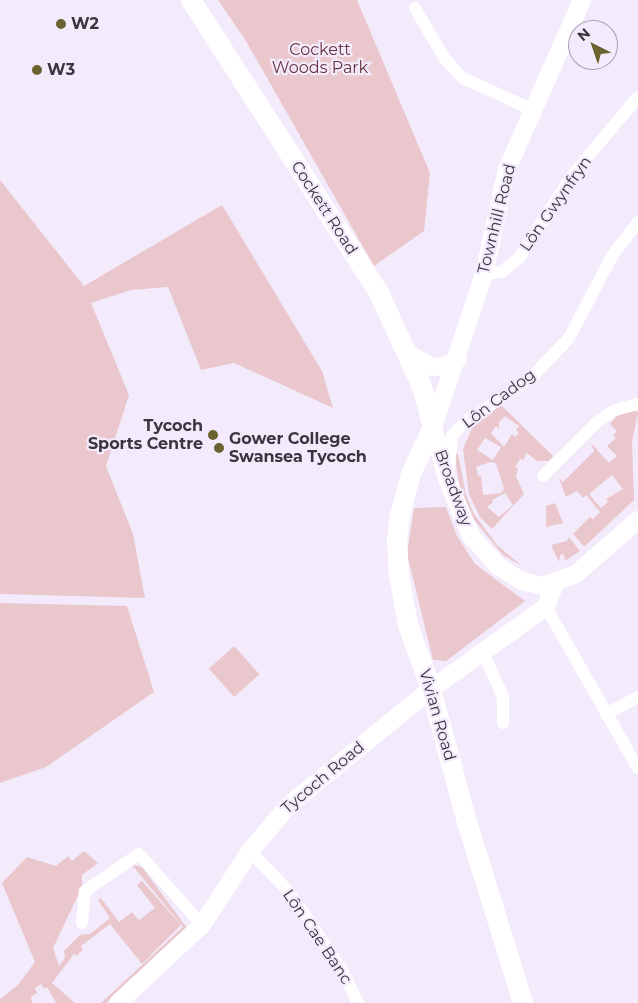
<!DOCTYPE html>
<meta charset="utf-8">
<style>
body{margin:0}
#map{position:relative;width:638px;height:1003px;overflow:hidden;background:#f3ebfc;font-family:Montserrat,sans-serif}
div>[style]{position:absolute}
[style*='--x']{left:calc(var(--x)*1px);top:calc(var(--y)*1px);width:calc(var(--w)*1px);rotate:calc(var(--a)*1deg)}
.green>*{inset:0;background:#e9c7cc;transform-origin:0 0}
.street>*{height:12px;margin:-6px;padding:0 6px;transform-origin:6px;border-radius:6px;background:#fff}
.secondary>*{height:18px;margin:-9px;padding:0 9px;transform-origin:9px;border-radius:9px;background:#fff}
.primary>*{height:20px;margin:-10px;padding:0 10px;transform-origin:10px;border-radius:10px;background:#fff}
.dots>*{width:14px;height:14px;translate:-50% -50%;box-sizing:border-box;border:2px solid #f3ebfc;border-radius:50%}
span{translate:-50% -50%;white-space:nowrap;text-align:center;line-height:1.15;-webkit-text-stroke:4.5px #f3ebfc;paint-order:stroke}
.poi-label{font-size:16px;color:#3b3540;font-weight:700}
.left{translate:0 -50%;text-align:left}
.right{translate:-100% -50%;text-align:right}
.park-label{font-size:16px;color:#68343f}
.street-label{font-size:16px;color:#3b3540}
.north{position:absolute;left:568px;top:20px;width:50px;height:50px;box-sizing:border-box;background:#f3ebfc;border:1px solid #a9a2b1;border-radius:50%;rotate:319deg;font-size:14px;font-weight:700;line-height:20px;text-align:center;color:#3b3540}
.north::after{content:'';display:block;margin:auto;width:18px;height:22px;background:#6a622f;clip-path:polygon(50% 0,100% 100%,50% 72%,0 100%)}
</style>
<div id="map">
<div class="green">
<i style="clip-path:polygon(218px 0,357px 0,430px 173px,424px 231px,374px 266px,246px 41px)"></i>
<i style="clip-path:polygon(0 180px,84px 286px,222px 205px,322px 371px,333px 408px,234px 363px,201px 370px,168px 287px,131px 290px,91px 303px,129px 395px,106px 466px,133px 534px,145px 598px,0 594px)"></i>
<i style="clip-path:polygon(evenodd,501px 405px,553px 456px,549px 461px,537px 461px,527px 453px,523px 460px,520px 459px,515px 467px,518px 468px,516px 476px,524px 494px,492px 529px,480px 517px,469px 494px,463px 449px,473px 426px,501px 405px,505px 416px,519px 426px,516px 430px,519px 433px,515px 437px,512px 434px,504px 447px,491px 433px,496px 426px,499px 429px,499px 422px,505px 416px,501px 405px,485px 438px,501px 447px,493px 460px,477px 450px,485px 438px,501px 405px,490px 462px,496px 463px,504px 489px,501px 493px,483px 495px,481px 475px,478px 476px,476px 467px,490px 462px,501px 405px,505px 493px,513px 505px,499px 517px,487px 507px,493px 502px,492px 500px,505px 493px)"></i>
<i style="clip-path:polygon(evenodd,634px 409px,638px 413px,632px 442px,634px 500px,584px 547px,573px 534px,590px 517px,593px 519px,600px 512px,586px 495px,583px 498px,577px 491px,566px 497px,559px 478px,563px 482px,594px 451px,591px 443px,609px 463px,617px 456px,607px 446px,616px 438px,613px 435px,617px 431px,610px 424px,618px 414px,634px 409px,612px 475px,623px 489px,606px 499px,608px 502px,601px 508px,589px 494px,612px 475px)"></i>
<i style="clip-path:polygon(454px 454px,458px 454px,466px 495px,474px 514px,497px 545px,522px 566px,503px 555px,471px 516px,460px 488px)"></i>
<i style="clip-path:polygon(555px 503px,563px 523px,546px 527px,546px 506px)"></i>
<i style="clip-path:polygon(446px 507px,457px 536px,475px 564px,525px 601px,446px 661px,433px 660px,407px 554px,414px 508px)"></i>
<i style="clip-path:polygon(569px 537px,580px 551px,565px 561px,564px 554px,560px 555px,559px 562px,551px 545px,567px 541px)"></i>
<i style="clip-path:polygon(0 603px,127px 606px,154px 692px,46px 767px,0 783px)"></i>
<i style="left:234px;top:646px;width:38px;height:34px;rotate:48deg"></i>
<i style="clip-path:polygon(84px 851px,98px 863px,82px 875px,82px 887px,53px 948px,59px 966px,65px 958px,64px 951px,80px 935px,90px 934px,110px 918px,98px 900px,101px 898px,119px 922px,132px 912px,139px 920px,155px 908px,137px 885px,142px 881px,181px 925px,142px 964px,110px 924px,81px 946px,83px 949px,77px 956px,74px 954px,52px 983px,75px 1003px,56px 1003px,47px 987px,44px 989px,41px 984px,35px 988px,37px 993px,31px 997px,32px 1003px,0 1003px,0 999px,18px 985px,35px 962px,2px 883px,27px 857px,56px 866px,68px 856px,72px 861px)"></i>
<i style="clip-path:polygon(132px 865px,142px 867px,187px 928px,186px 933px,106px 1003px,101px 1003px,183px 927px)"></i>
</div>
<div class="street">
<i style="--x:415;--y:8;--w:59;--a:59.5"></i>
<i style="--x:445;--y:59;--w:26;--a:47"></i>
<i style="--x:463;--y:78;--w:77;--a:24.6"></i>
<i style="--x:484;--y:274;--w:18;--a:-6"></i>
<i style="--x:502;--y:272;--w:22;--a:-39"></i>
<i style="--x:519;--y:258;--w:96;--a:-57.3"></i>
<i style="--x:571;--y:177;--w:104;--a:-50.1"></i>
<i style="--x:449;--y:469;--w:33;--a:-85"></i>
<i style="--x:452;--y:436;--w:21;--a:-47"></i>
<i style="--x:466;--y:421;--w:75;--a:-33.1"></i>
<i style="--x:529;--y:380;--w:58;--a:-46.4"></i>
<i style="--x:569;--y:338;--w:93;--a:-62.3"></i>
<i style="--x:612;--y:256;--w:43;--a:-52.6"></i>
<i style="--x:543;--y:476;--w:76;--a:-45"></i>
<i style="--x:597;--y:422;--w:22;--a:-34"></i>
<i style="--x:615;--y:410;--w:24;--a:-15"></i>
<i style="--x:546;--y:607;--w:185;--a:60.3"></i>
<i style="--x:483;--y:652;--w:49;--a:66"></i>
<i style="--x:503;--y:697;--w:26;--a:90"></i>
<i style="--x:606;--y:714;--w:36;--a:-28"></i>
<i style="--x:250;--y:851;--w:59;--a:46.4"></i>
<i style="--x:291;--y:894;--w:94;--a:56.3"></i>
<i style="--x:343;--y:972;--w:34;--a:64"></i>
<i style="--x:82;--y:923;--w:32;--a:-85"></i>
<i style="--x:85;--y:891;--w:65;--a:-34.4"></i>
<i style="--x:139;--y:854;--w:95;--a:48.4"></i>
</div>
<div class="secondary">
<i style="--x:582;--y:0;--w:185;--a:113.9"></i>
<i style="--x:507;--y:169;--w:107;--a:102.4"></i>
<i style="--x:484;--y:274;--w:161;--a:108.4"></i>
<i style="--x:433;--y:427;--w:54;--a:74.9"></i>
<i style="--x:447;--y:479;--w:62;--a:67.2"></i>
<i style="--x:471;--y:536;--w:39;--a:48"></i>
<i style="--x:497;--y:565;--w:30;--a:33"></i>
<i style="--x:522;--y:581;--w:22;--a:13"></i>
<i style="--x:543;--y:586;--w:35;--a:-20"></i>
<i style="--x:576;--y:574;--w:82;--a:-41.1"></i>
<i style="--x:407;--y:353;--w:29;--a:29"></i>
<i style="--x:432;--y:367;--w:13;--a:-4"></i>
<i style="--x:445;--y:366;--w:15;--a:-28"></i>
<i style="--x:118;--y:1003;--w:115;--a:-42.9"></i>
<i style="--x:202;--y:925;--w:88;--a:-57"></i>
<i style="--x:250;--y:851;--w:60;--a:-49.7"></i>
<i style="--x:289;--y:805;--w:183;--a:-39.2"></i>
<i style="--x:431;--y:689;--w:141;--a:-35.5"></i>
<i style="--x:546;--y:607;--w:26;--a:-69"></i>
</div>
<div class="primary">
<i style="--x:191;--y:0;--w:348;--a:57.3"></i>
<i style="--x:379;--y:293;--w:103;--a:65.4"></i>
<i style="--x:422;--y:387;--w:41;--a:74.6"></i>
<i style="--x:433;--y:427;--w:52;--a:115.1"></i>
<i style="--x:411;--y:474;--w:42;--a:105"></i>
<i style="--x:400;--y:515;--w:24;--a:97"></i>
<i style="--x:397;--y:539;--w:36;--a:87"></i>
<i style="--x:399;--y:575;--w:51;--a:79.8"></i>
<i style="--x:408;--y:625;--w:68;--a:70.2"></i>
<i style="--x:431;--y:689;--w:138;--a:74.9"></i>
<i style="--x:467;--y:822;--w:189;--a:72.8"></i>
</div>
<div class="dots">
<i style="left:61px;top:24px;background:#6a622f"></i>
<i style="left:37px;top:70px;background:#6a622f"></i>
<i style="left:213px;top:435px;background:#6a622f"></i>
<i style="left:219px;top:448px;background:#6a622f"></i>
</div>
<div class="poi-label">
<span class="left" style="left:71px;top:24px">W2</span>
<span class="left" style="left:47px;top:70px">W3</span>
<span class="right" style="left:203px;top:435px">Tycoch<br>Sports Centre</span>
<span class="left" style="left:229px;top:448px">Gower College<br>Swansea Tycoch</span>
</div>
<div class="park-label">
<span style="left:320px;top:59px">Cockett<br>Woods Park</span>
</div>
<div class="street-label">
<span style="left:556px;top:204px;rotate:-55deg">Lôn Gwynfryn</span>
<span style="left:324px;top:208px;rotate:57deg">Cockett Road</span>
<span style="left:497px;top:219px;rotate:-76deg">Townhill Road</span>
<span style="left:499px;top:399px;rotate:-37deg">Lôn Cadog</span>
<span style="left:453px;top:488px;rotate:70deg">Broadway</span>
<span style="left:437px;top:715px;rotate:74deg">Vivian Road</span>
<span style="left:323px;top:778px;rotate:-40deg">Tycoch Road</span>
<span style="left:317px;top:937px;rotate:56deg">Lôn Cae Banc</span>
</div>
<div class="north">N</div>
</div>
